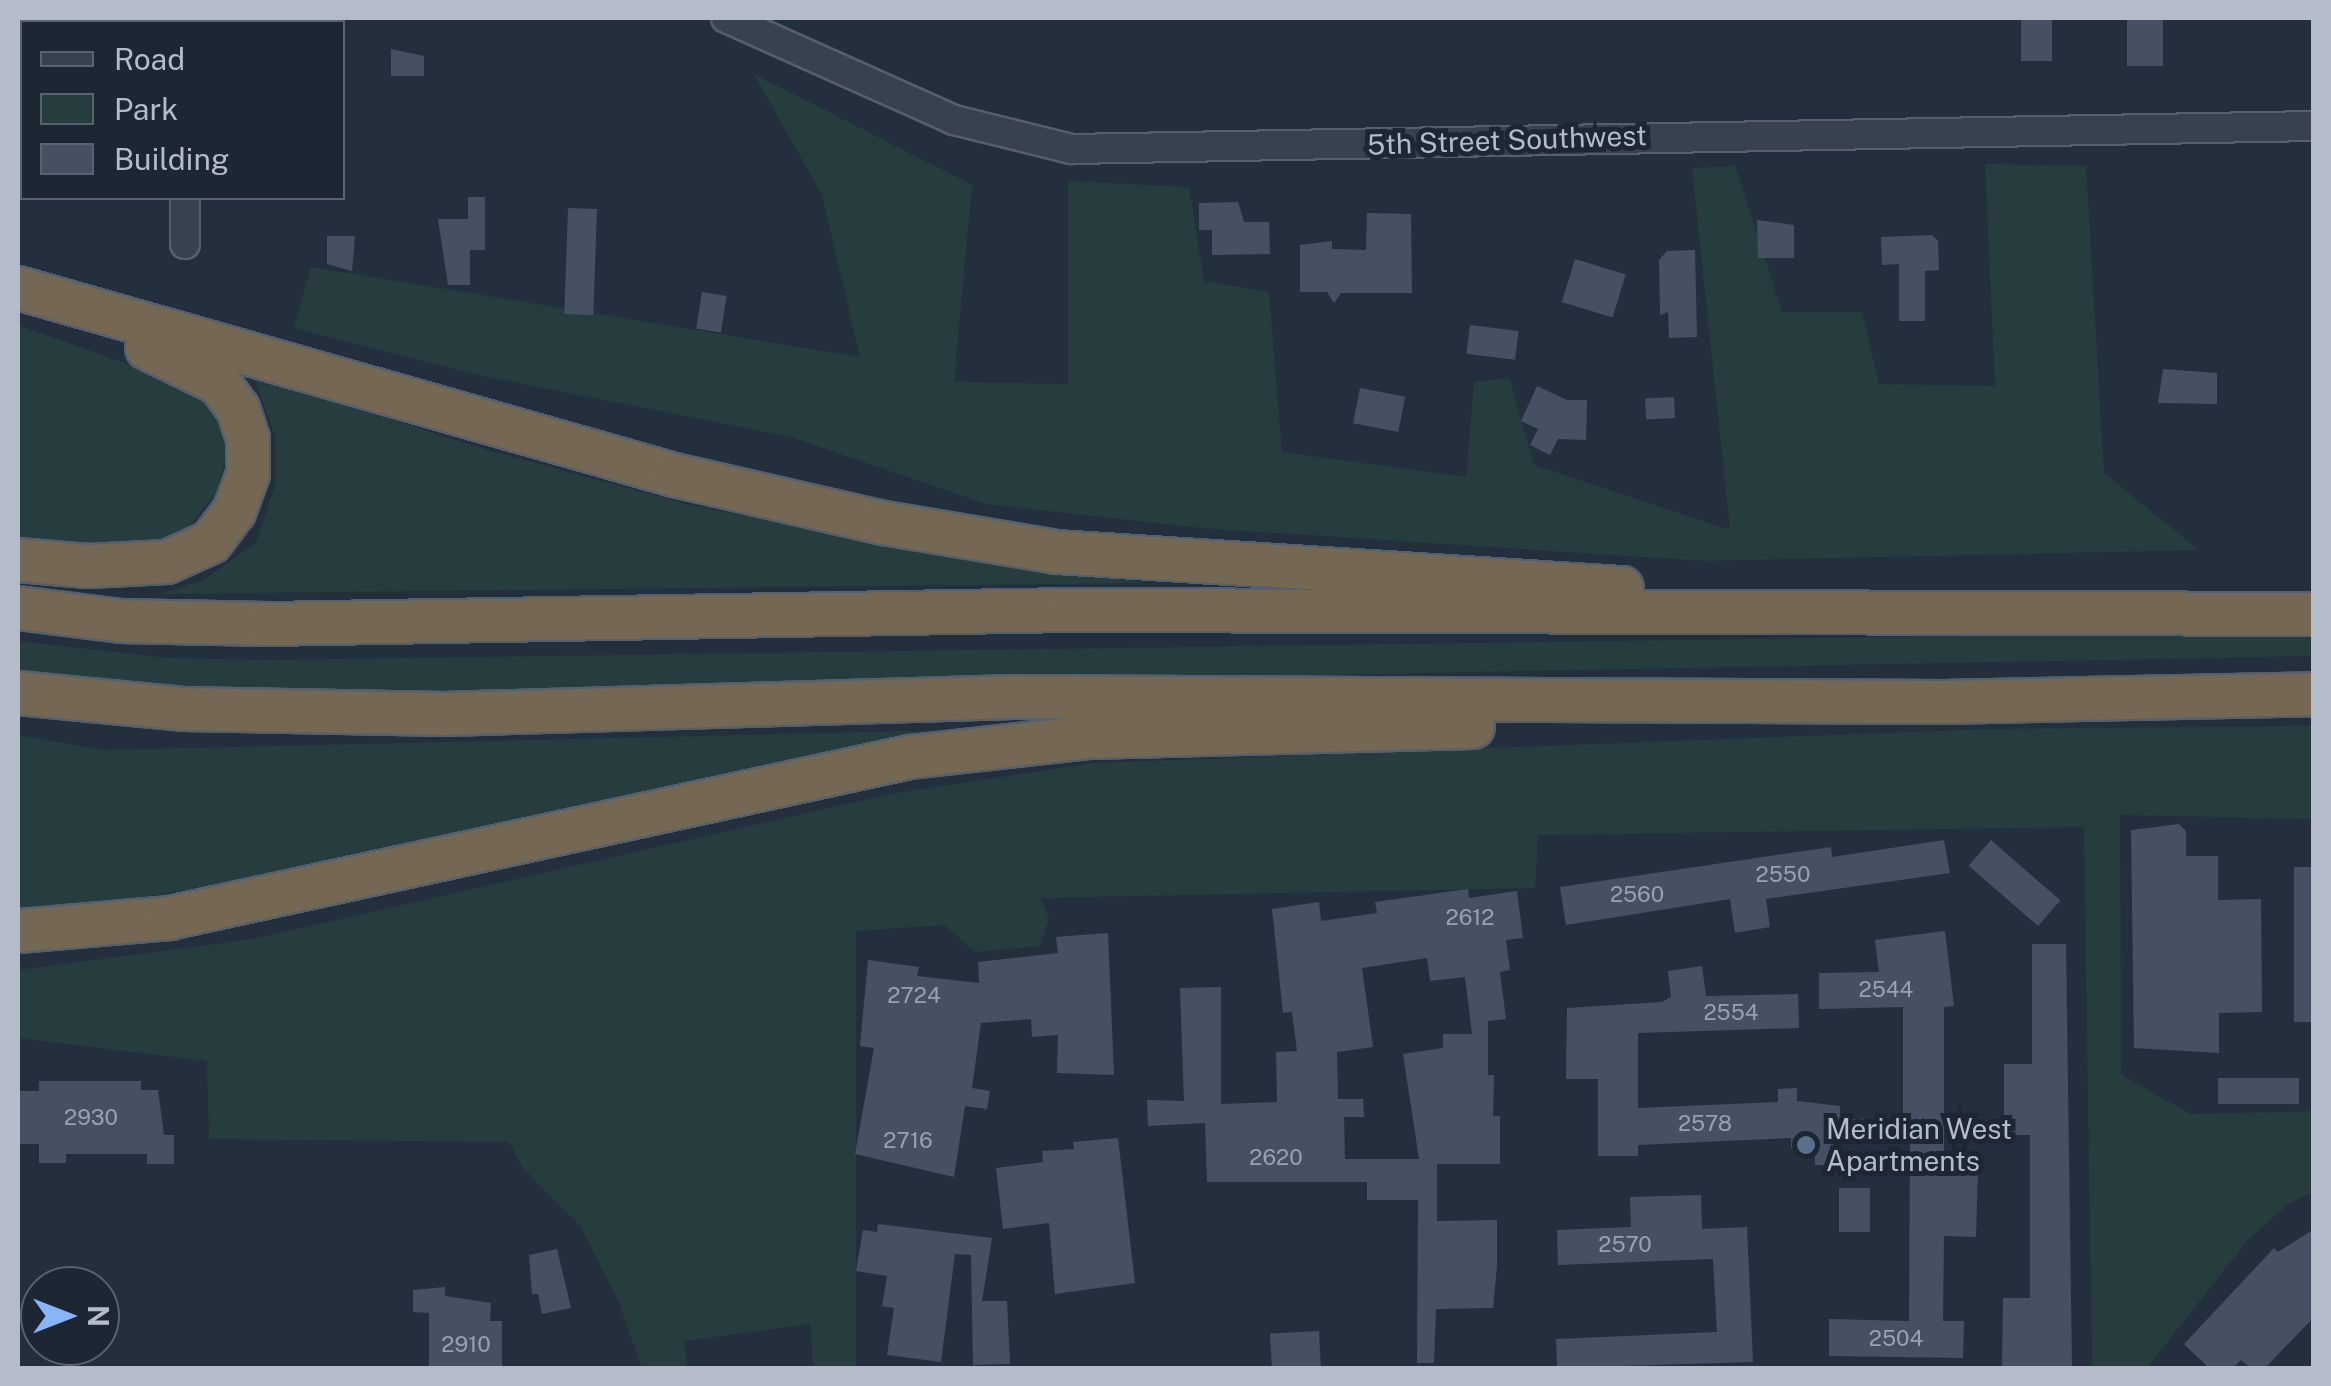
<!DOCTYPE html>
<style>
body{margin:0}
#map{position:relative;width:2331px;height:1386px;overflow:hidden;background:#242f3e;font-family:"Public Sans",sans-serif}
div>[style]{position:absolute}
[style*='--x']{left:calc(var(--x)*1px);top:calc(var(--y)*1px);width:calc(var(--w)*1px);rotate:calc(var(--a)*1deg)}
.green>*{inset:0;background:#263c3f}
.building>*{inset:0;background:#455162;transform-origin:0 0}
.roads{filter:drop-shadow(2px 0 #565f6c) drop-shadow(-2px 0 #565f6c) drop-shadow(0 2px #565f6c) drop-shadow(0 -2px #565f6c)}
.minor>*{height:28px;margin:-14px;padding:0 14px;transform-origin:14px;border-radius:14px;background:#38414e}
.highway>*{height:42px;margin:-21px;padding:0 21px;transform-origin:21px;border-radius:21px;background:#746855}
.dots>*{width:28px;height:28px;translate:-50% -50%;box-sizing:border-box;border:5px solid #1d2633;border-radius:50%}
span{translate:-50% -50%;white-space:nowrap;text-align:center;line-height:1.15;-webkit-text-stroke:10px #1d2633;paint-order:stroke}
.number-label{font-size:22px;color:#98a1af}
.number-label span{-webkit-text-stroke-width:0}
.street-label{font-size:28px;color:#b4bcc9}
.poi-label{font-size:28px;color:#b4bcc9}
.left{translate:0 -50%;text-align:left}
.frame{position:absolute;inset:0;border:20px solid #b4bcc9;pointer-events:none}
.legend{position:absolute;left:20px;top:20px;width:325px;height:180px;box-sizing:border-box;background:#1d2633;border:2px solid #59626f;margin:0;padding:12px 18px;list-style:none;font-size:30px;color:#b4bcc9}
.legend li{display:flex;align-items:center;gap:20px;height:50px}
.legend b{width:50px;border:2px solid #59626f}
.north{position:absolute;left:20px;top:1266px;width:100px;height:100px;box-sizing:border-box;background:#1d2633;border:2px solid #59626f;border-radius:50%;rotate:90deg;font-size:28px;font-weight:700;line-height:40px;text-align:center;color:#b4bcc9}
.north::after{content:'';display:block;margin:auto;width:35px;height:45px;background:#8ab4f8;clip-path:polygon(50% 0,100% 100%,50% 72%,0 100%)}
</style>
<div id="map">
<div class="green">
<i style="clip-path:polygon(754px 74px,972px 185px,954px 382px,1068px 384px,1068px 181px,1189px 187px,1204px 281px,1269px 292px,1282px 452px,1466px 477px,1474px 382px,1509px 378px,1534px 465px,1730px 530px,1692px 168px,1735px 166px,1782px 312px,1862px 312px,1879px 384px,1995px 386px,1985px 164px,2086px 166px,2104px 473px,2199px 550px,1705px 561px,1201px 528px,986px 504px,791px 437px,478px 375px,294px 328px,311px 267px,860px 357px,822px 195px)"></i>
<i style="clip-path:polygon(18px 325px,164px 377px,197px 394px,216px 415px,227px 452px,217px 492px,184px 533px,144px 547px,18px 545px)"></i>
<i style="clip-path:polygon(253px 375px,484px 449px,687px 504px,942px 555px,1150px 583px,159px 594px,203px 580px,256px 543px,275px 485px,275px 436px)"></i>
<i style="clip-path:polygon(2313px 631px,2314px 656px,373px 693px,201px 693px,18px 675px,18px 641px,168px 658px,268px 660px)"></i>
<i style="clip-path:polygon(2313px 726px,2313px 819px,2120px 815px,2121px 1074px,2190px 1114px,2314px 1111px,2313px 1192px,2288px 1204px,2247px 1241px,2147px 1368px,2092px 1368px,2084px 827px,1538px 835px,1535px 888px,1041px 898px,1049px 919px,1040px 946px,975px 952px,945px 925px,856px 931px,856px 1368px,813px 1368px,810px 1324px,684px 1341px,688px 1368px,642px 1368px,618px 1300px,580px 1226px,523px 1168px,509px 1142px,209px 1139px,207px 1061px,18px 1038px,18px 970px,253px 939px,890px 794px,1093px 763px,1990px 729px)"></i>
<i style="clip-path:polygon(1044px 728px,292px 873px,18px 917px,18px 735px,103px 750px)"></i>
</div>
<div class="building">
<i style="left:2021px;top:18px;width:31px;height:43px"></i>
<i style="left:2127px;top:18px;width:36px;height:48px"></i>
<i style="clip-path:polygon(391px 49px,424px 56px,424px 76px,391px 76px)"></i>
<i style="clip-path:polygon(468px 197px,485px 197px,485px 250px,470px 250px,470px 285px,448px 285px,438px 219px,468px 219px)"></i>
<i style="clip-path:polygon(1238px 202px,1244px 222px,1269px 222px,1270px 254px,1212px 255px,1212px 230px,1199px 230px,1199px 203px)"></i>
<i style="left:568px;top:208px;width:29px;height:106px;rotate:2deg"></i>
<i style="clip-path:polygon(1367px 213px,1411px 214px,1412px 293px,1341px 293px,1334px 303px,1327px 292px,1300px 292px,1300px 245px,1332px 241px,1332px 249px,1366px 250px)"></i>
<i style="clip-path:polygon(1757px 220px,1794px 225px,1794px 258px,1758px 258px)"></i>
<i style="clip-path:polygon(1932px 235px,1938px 241px,1939px 270px,1925px 271px,1925px 321px,1899px 321px,1899px 264px,1882px 265px,1881px 237px)"></i>
<i style="clip-path:polygon(327px 236px,355px 236px,352px 271px,327px 264px)"></i>
<i style="clip-path:polygon(1695px 250px,1697px 337px,1669px 338px,1668px 312px,1660px 315px,1659px 260px,1667px 251px)"></i>
<i style="left:1575px;top:259px;width:53px;height:45px;rotate:17deg"></i>
<i style="left:702px;top:292px;width:25px;height:37px;rotate:9deg"></i>
<i style="left:1470px;top:325px;width:49px;height:29px;rotate:7deg"></i>
<i style="clip-path:polygon(2163px 369px,2217px 373px,2217px 404px,2158px 403px)"></i>
<i style="clip-path:polygon(1537px 386px,1567px 400px,1587px 400px,1586px 440px,1558px 439px,1550px 455px,1530px 445px,1538px 429px,1521px 421px)"></i>
<i style="left:1360px;top:388px;width:46px;height:36px;rotate:11deg"></i>
<i style="left:1674px;top:397px;width:21px;height:29px;rotate:87deg"></i>
<i style="clip-path:polygon(2179px 824px,2186px 831px,2186px 856px,2218px 856px,2218px 900px,2261px 899px,2262px 1012px,2219px 1013px,2219px 1053px,2134px 1048px,2131px 830px)"></i>
<i style="clip-path:polygon(1944px 840px,1950px 873px,1766px 899px,1770px 927px,1735px 933px,1730px 899px,1566px 925px,1560px 887px,1831px 847px,1832px 857px)"></i>
<i style="left:1991px;top:840px;width:92px;height:34px;rotate:41deg"></i>
<i style="left:2294px;top:867px;width:19px;height:155px"></i>
<i style="clip-path:polygon(evenodd,1468px 889px,1469px 898px,1517px 891px,1523px 938px,1506px 940px,1510px 970px,1500px 972px,1506px 1019px,1488px 1021px,1488px 1075px,1494px 1075px,1493px 1116px,1500px 1116px,1500px 1164px,1437px 1164px,1437px 1221px,1497px 1220px,1497px 1266px,1493px 1308px,1436px 1309px,1434px 1363px,1417px 1363px,1418px 1200px,1367px 1200px,1367px 1182px,1207px 1182px,1205px 1123px,1148px 1126px,1147px 1100px,1184px 1101px,1180px 988px,1221px 987px,1221px 1104px,1277px 1102px,1276px 1052px,1297px 1051px,1292px 1012px,1283px 1013px,1272px 909px,1319px 902px,1321px 921px,1377px 913px,1375px 902px,1468px 889px,1427px 958px,1430px 981px,1465px 977px,1472px 1034px,1443px 1034px,1443px 1048px,1403px 1054px,1419px 1159px,1345px 1159px,1344px 1117px,1364px 1117px,1363px 1099px,1338px 1099px,1337px 1052px,1373px 1047px,1362px 968px,1427px 958px)"></i>
<i style="clip-path:polygon(1945px 931px,1954px 1006px,1944px 1007px,1944px 1165px,1978px 1166px,1976px 1237px,1944px 1236px,1943px 1321px,1964px 1321px,1963px 1358px,1829px 1356px,1829px 1319px,1909px 1321px,1910px 1140px,1903px 1140px,1903px 1007px,1819px 1009px,1819px 973px,1879px 972px,1875px 940px)"></i>
<i style="clip-path:polygon(1108px 933px,1114px 1075px,1057px 1073px,1058px 1035px,1032px 1037px,1031px 1019px,981px 1023px,972px 1088px,990px 1091px,987px 1109px,965px 1106px,954px 1177px,855px 1154px,874px 1048px,860px 1046px,868px 960px,919px 967px,917px 976px,979px 983px,978px 962px,1058px 953px,1056px 937px)"></i>
<i style="clip-path:polygon(2032px 944px,2066px 944px,2072px 1368px,2002px 1368px,2003px 1298px,2030px 1298px,2030px 1135px,2004px 1135px,2004px 1064px,2032px 1064px)"></i>
<i style="clip-path:polygon(1702px 966px,1706px 996px,1798px 994px,1799px 1028px,1638px 1033px,1638px 1108px,1778px 1102px,1778px 1089px,1797px 1088px,1797px 1101px,1840px 1106px,1840px 1119px,1867px 1119px,1867px 1140px,1840px 1140px,1840px 1165px,1815px 1165px,1815px 1148px,1791px 1148px,1791px 1138px,1638px 1145px,1638px 1156px,1598px 1156px,1598px 1079px,1566px 1079px,1567px 1008px,1662px 1002px,1671px 997px,1668px 971px)"></i>
<i style="left:2218px;top:1078px;width:81px;height:26px"></i>
<i style="clip-path:polygon(39px 1081px,141px 1081px,141px 1090px,158px 1090px,164px 1135px,174px 1135px,174px 1164px,147px 1164px,147px 1154px,66px 1154px,66px 1163px,39px 1163px,39px 1144px,18px 1144px,18px 1091px,39px 1091px)"></i>
<i style="clip-path:polygon(1118px 1138px,1135px 1283px,1055px 1294px,1049px 1223px,1003px 1229px,996px 1168px,1043px 1162px,1042px 1151px,1074px 1149px,1073px 1142px)"></i>
<i style="left:1839px;top:1188px;width:31px;height:44px"></i>
<i style="clip-path:polygon(1701px 1195px,1702px 1229px,1747px 1227px,1753px 1362px,1557px 1368px,1556px 1339px,1717px 1332px,1713px 1259px,1558px 1265px,1557px 1230px,1631px 1227px,1630px 1197px)"></i>
<i style="clip-path:polygon(878px 1224px,992px 1238px,982px 1301px,1007px 1301px,1010px 1364px,973px 1365px,971px 1255px,955px 1254px,941px 1362px,887px 1355px,894px 1308px,882px 1306px,887px 1276px,856px 1271px,863px 1230px,877px 1232px)"></i>
<i style="clip-path:polygon(2314px 1229px,2314px 1317px,2265px 1368px,2251px 1368px,2241px 1360px,2233px 1368px,2209px 1368px,2184px 1344px,2274px 1248px,2278px 1252px)"></i>
<i style="clip-path:polygon(557px 1249px,571px 1308px,542px 1314px,538px 1294px,532px 1294px,529px 1255px)"></i>
<i style="clip-path:polygon(445px 1287px,445px 1296px,491px 1303px,490px 1321px,502px 1321px,502px 1368px,429px 1368px,429px 1313px,413px 1312px,413px 1290px)"></i>
<i style="left:1319px;top:1331px;width:37px;height:49px;rotate:87deg"></i>
</div>
<div class="roads">
<div class="minor">
<i style="--x:726;--y:18;--w:250;--a:24.1"></i>
<i style="--x:954;--y:120;--w:121;--a:13.9"></i>
<i style="--x:1071;--y:149;--w:1243;--a:-1.06"></i>
<i style="--x:186;--y:22;--w:4;--a:-90"></i>
<i style="--x:185;--y:198;--w:46;--a:90"></i>
</div>
<div class="highway">
<i style="--x:18;--y:288;--w:682;--a:15.91"></i>
<i style="--x:674;--y:475;--w:215;--a:12.9"></i>
<i style="--x:884;--y:523;--w:175;--a:9.5"></i>
<i style="--x:1057;--y:552;--w:566;--a:3.65"></i>
<i style="--x:18;--y:560;--w:70;--a:4.9"></i>
<i style="--x:88;--y:566;--w:79;--a:-2.9"></i>
<i style="--x:167;--y:562;--w:48;--a:-24.4"></i>
<i style="--x:211;--y:542;--w:38;--a:-53"></i>
<i style="--x:234;--y:512;--w:40;--a:-69.8"></i>
<i style="--x:248;--y:474;--w:35;--a:-90"></i>
<i style="--x:248;--y:439;--w:32;--a:-108"></i>
<i style="--x:238;--y:409;--w:32;--a:-126"></i>
<i style="--x:219;--y:383;--w:80;--a:-154.1"></i>
<i style="--x:18;--y:608;--w:104;--a:7.2"></i>
<i style="--x:121;--y:621;--w:147;--a:1.2"></i>
<i style="--x:268;--y:624;--w:803;--a:-1"></i>
<i style="--x:1071;--y:610;--w:1243;--a:0.18"></i>
<i style="--x:18;--y:693;--w:168;--a:5.5"></i>
<i style="--x:185;--y:709;--w:259;--a:1.1"></i>
<i style="--x:444;--y:714;--w:569;--a:-1.71"></i>
<i style="--x:1013;--y:697;--w:930;--a:0.31"></i>
<i style="--x:1943;--y:702;--w:371;--a:-1.2"></i>
<i style="--x:18;--y:931;--w:152;--a:-4.9"></i>
<i style="--x:169;--y:918;--w:758;--a:-12.26"></i>
<i style="--x:910;--y:757;--w:179;--a:-6.4"></i>
<i style="--x:1088;--y:737;--w:385;--a:-1.5"></i>
</div>
</div>
<div class="dots">
<i style="left:1806px;top:1145px;background:#5c6f8a"></i>
</div>
<div class="number-label">
<span style="left:1783px;top:875px">2550</span>
<span style="left:1637px;top:895px">2560</span>
<span style="left:1470px;top:918px">2612</span>
<span style="left:1886px;top:990px">2544</span>
<span style="left:914px;top:996px">2724</span>
<span style="left:1731px;top:1013px">2554</span>
<span style="left:91px;top:1118px">2930</span>
<span style="left:1705px;top:1124px">2578</span>
<span style="left:908px;top:1141px">2716</span>
<span style="left:1276px;top:1158px">2620</span>
<span style="left:1625px;top:1245px">2570</span>
<span style="left:1896px;top:1339px">2504</span>
<span style="left:466px;top:1345px">2910</span>
</div>
<div class="street-label">
<span style="left:1507px;top:140px;rotate:-2deg">5th Street Southwest</span>
</div>
<div class="poi-label">
<span class="left" style="left:1826px;top:1145px">Meridian West<br>Apartments</span>
</div>
<div class="frame"></div>
<ul class="legend">
<li><b style="height:12px;background:#38414e"></b>Road</li>
<li><b style="height:28px;background:#263c3f"></b>Park</li>
<li><b style="height:28px;background:#455162"></b>Building</li>
</ul>
<div class="north">N</div>
</div>
